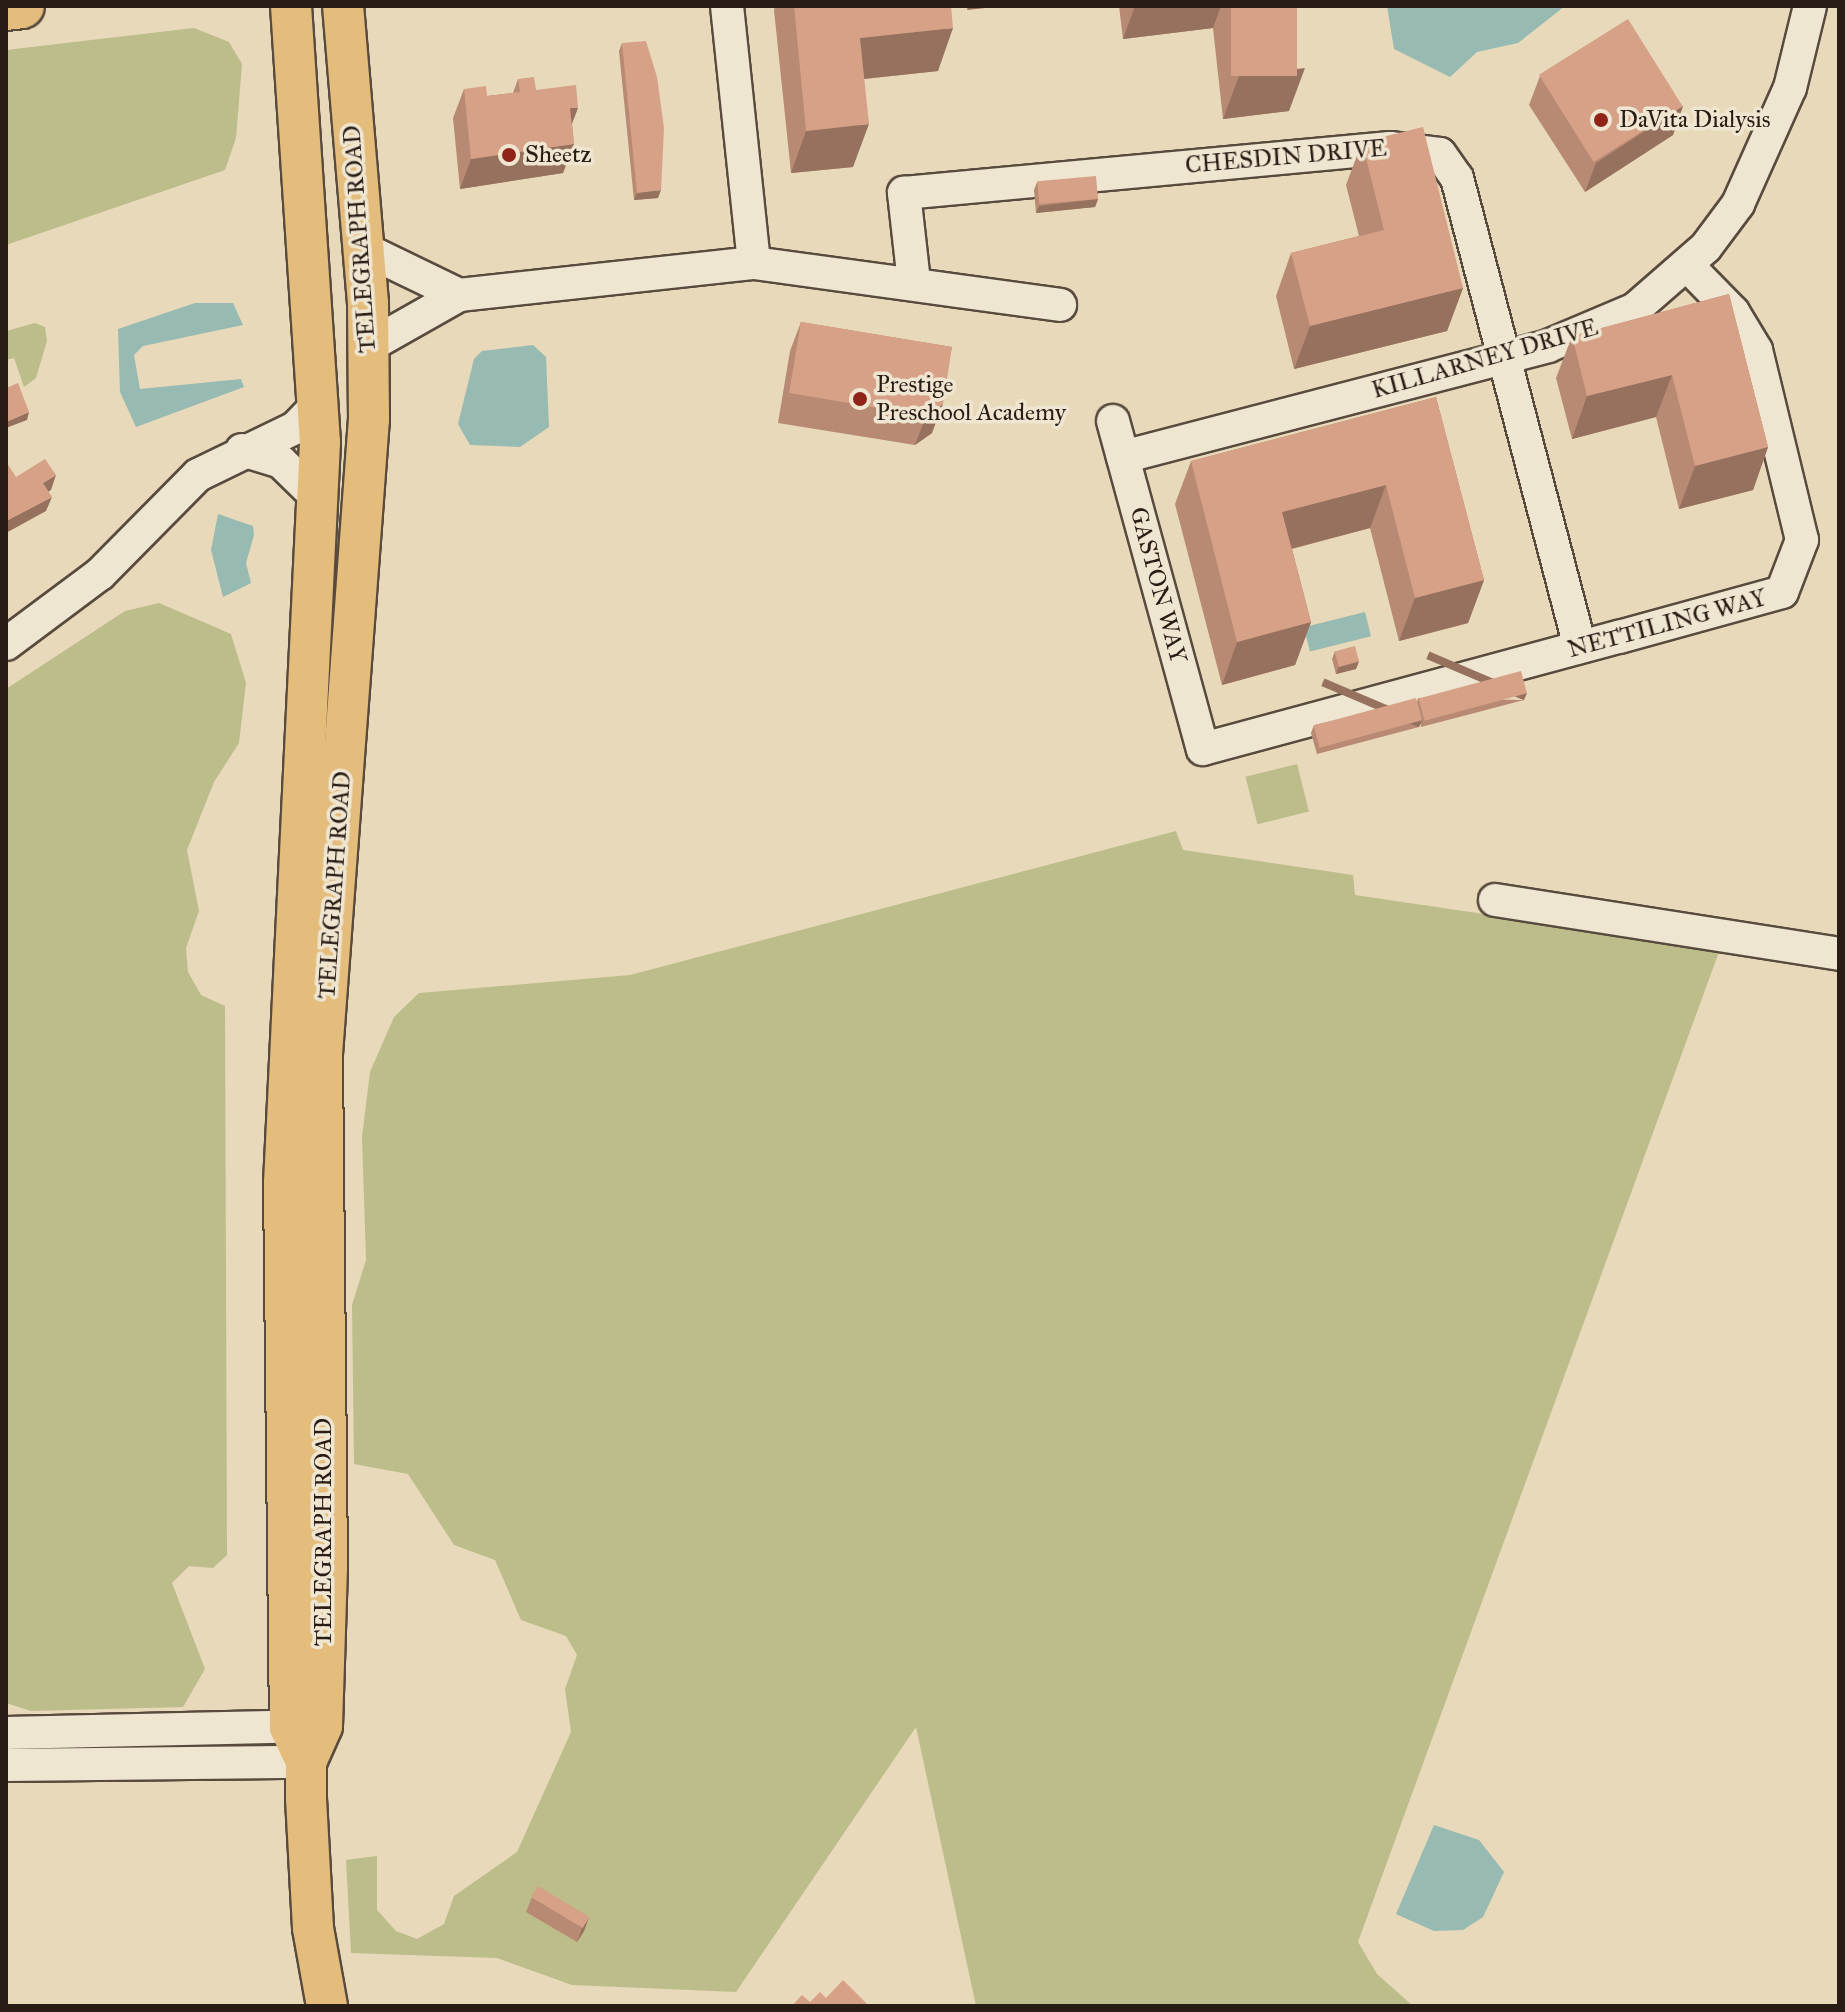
<!DOCTYPE html>
<style>
body{margin:0}
#map{position:relative;width:1845px;height:2012px;overflow:hidden;background:#e7d9b9;font-family:"IM FELL Great Primer",serif}
div>[style]{position:absolute}
[style*='--x']{left:calc(var(--x)*1px);top:calc(var(--y)*1px);width:calc(var(--w)*1px);rotate:calc(var(--a)*1deg)}
.green>*{inset:0;background:#bcbd8a;transform-origin:0 0}
.water>*{inset:0;background:#97bab2;transform-origin:0 0}
.roads{filter:drop-shadow(2px 0 #584b3e) drop-shadow(-2px 0 #584b3e) drop-shadow(0 2px #584b3e) drop-shadow(0 -2px #584b3e)}
.minor>*{height:32px;margin:-16px;padding:0 16px;transform-origin:16px;border-radius:16px;background:#efe6d2}
.major>*{height:40px;margin:-20px;padding:0 20px;transform-origin:20px;border-radius:20px;background:#e4bc7c}
.highway>*{height:44px;margin:-22px;padding:0 22px;transform-origin:22px;border-radius:22px;background:#e4bc7c}
.wall>*{inset:0;background:#b88a73}
.shaded-wall>*{inset:0;background:#96715e;transform-origin:0 0}
.building>*{inset:0;background:#d6a186;transform-origin:0 0}
.dots>*{width:22px;height:22px;translate:-50% -50%;box-sizing:border-box;border:4px solid #efe6d2;border-radius:50%}
span{translate:-50% -50%;white-space:nowrap;text-align:center;line-height:1.15;-webkit-text-stroke:7px #efe6d2;paint-order:stroke}
.poi-label{font-size:24px;color:#291c15}
.left{translate:0 -50%;text-align:left}
.street-label{font-size:24px;color:#291c15}
.frame{position:absolute;inset:0;border:8px solid #291c15;pointer-events:none}
</style>
<div id="map">
<div class="green">
<i style="clip-path:polygon(194px 28px,229px 42px,242px 64px,236px 138px,225px 170px,6px 245px,6px 50px)"></i>
<i style="clip-path:polygon(35px 323px,45px 327px,47px 341px,36px 378px,24px 387px,14px 358px,6px 360px,6px 331px)"></i>
<i style="clip-path:polygon(159px 603px,231px 634px,246px 683px,239px 743px,214px 782px,187px 850px,199px 911px,186px 948px,188px 972px,201px 995px,225px 1006px,227px 1555px,213px 1568px,189px 1566px,172px 1583px,205px 1669px,183px 1707px,31px 1711px,6px 1703px,6px 689px,125px 611px)"></i>
<i style="left:1297px;top:764px;width:49px;height:53px;rotate:76deg"></i>
<i style="clip-path:polygon(1176px 831px,1183px 850px,1353px 875px,1355px 895px,1720px 949px,1358px 1942px,1377px 1974px,1413px 2006px,976px 2006px,916px 1727px,736px 1992px,572px 1985px,497px 1958px,351px 1953px,346px 1860px,377px 1856px,377px 1910px,396px 1931px,417px 1939px,444px 1924px,454px 1896px,517px 1852px,571px 1732px,565px 1689px,577px 1655px,566px 1636px,521px 1620px,495px 1560px,454px 1545px,408px 1474px,354px 1464px,352px 1305px,366px 1260px,362px 1137px,370px 1072px,394px 1017px,419px 993px,630px 975px)"></i>
</div>
<div class="water">
<i style="clip-path:polygon(1387px 6px,1565px 6px,1518px 43px,1477px 52px,1450px 77px,1394px 49px)"></i>
<i style="clip-path:polygon(195px 303px,233px 303px,243px 325px,143px 346px,134px 355px,140px 389px,241px 379px,244px 387px,136px 427px,120px 392px,118px 329px)"></i>
<i style="clip-path:polygon(533px 345px,546px 357px,549px 427px,520px 447px,470px 445px,458px 424px,474px 359px,482px 351px)"></i>
<i style="clip-path:polygon(218px 514px,253px 526px,254px 535px,246px 563px,251px 583px,223px 597px,211px 550px)"></i>
<i style="left:1365px;top:612px;width:25px;height:63px;rotate:76deg"></i>
<i style="clip-path:polygon(1434px 1825px,1479px 1840px,1504px 1872px,1483px 1917px,1463px 1930px,1434px 1931px,1396px 1914px)"></i>
</div>
<div class="roads">
<div class="minor">
<i style="--x:727;--y:6;--w:258;--a:84"></i>
<i style="--x:364;--y:249;--w:106;--a:25.8"></i>
<i style="--x:914;--y:282;--w:90;--a:-96.4"></i>
<i style="--x:904;--y:193;--w:488;--a:-5.3"></i>
<i style="--x:1390;--y:148;--w:50;--a:6.8"></i>
<i style="--x:1440;--y:154;--w:29;--a:55"></i>
<i style="--x:1457;--y:178;--w:485;--a:75.3"></i>
<i style="--x:369;--y:346;--w:103;--a:-29.5"></i>
<i style="--x:459;--y:295;--w:297;--a:-6.2"></i>
<i style="--x:754;--y:263;--w:309;--a:7.8"></i>
<i style="--x:1113;--y:421;--w:340;--a:74.7"></i>
<i style="--x:1203;--y:749;--w:431;--a:-15.1"></i>
<i style="--x:1619;--y:637;--w:169;--a:-15.4"></i>
<i style="--x:1782;--y:592;--w:56;--a:-69"></i>
<i style="--x:1802;--y:540;--w:195;--a:-103.6"></i>
<i style="--x:1756;--y:350;--w:44;--a:-121.2"></i>
<i style="--x:1733;--y:312;--w:64;--a:-134.4"></i>
<i style="--x:242;--y:450;--w:41;--a:17.1"></i>
<i style="--x:281;--y:462;--w:54;--a:44.3"></i>
<i style="--x:1123;--y:457;--w:439;--a:-14.6"></i>
<i style="--x:1548;--y:346;--w:95;--a:-23"></i>
<i style="--x:1635;--y:309;--w:94;--a:-41.1"></i>
<i style="--x:1706;--y:247;--w:54;--a:-53.3"></i>
<i style="--x:1738;--y:204;--w:127;--a:-65.9"></i>
<i style="--x:1790;--y:88;--w:84;--a:-76.3"></i>
<i style="--x:6;--y:644;--w:117;--a:-36.7"></i>
<i style="--x:100;--y:574;--w:139;--a:-45.3"></i>
<i style="--x:198;--y:475;--w:108;--a:-25.9"></i>
<i style="--x:295;--y:428;--w:35;--a:-46"></i>
<i style="--x:1495;--y:900;--w:348;--a:8.9"></i>
<i style="--x:6;--y:1733;--w:308;--a:-1.3"></i>
<i style="--x:6;--y:1765;--w:300;--a:-0.6"></i>
</div>
<div class="major">
<i style="--x:291;--y:6;--w:437;--a:86.2"></i>
<i style="--x:320;--y:442;--w:742;--a:92.78"></i>
<i style="--x:284;--y:1183;--w:544;--a:89.37"></i>
<i style="--x:290;--y:1727;--w:38;--a:65"></i>
<i style="--x:327;--y:2006;--w:79;--a:-100.2"></i>
<i style="--x:313;--y:1928;--w:130;--a:-93.1"></i>
<i style="--x:306;--y:1798;--w:36;--a:-90"></i>
<i style="--x:306;--y:1762;--w:39;--a:-66"></i>
<i style="--x:322;--y:1726;--w:158;--a:-88.2"></i>
<i style="--x:327;--y:1568;--w:514;--a:-90.56"></i>
<i style="--x:322;--y:1054;--w:637;--a:-85.77"></i>
<i style="--x:369;--y:419;--w:116;--a:-90.5"></i>
<i style="--x:368;--y:303;--w:298;--a:-94.8"></i>
</div>
<div class="highway">
<i style="--x:6;--y:8;--w:16;--a:-7"></i>
</div>
</div>
<div class="wall">
<i style="clip-path:polygon(775px 6px,951px 6px,938px 71px,864px 79px,853px 167px,791px 173px,774px 10px)"></i>
<i style="clip-path:polygon(1119px 6px,1297px 6px,1289px 111px,1223px 119px,1213px 28px,1123px 39px)"></i>
<i style="clip-path:polygon(622px 43px,658px 198px,634px 200px,619px 51px)"></i>
<i style="clip-path:polygon(1540px 76px,1683px 106px,1673px 135px,1585px 192px,1529px 105px)"></i>
<i style="clip-path:polygon(518px 79px,536px 90px,572px 124px,574px 144px,563px 173px,460px 189px,453px 118px,464px 89px,487px 96px,513px 93px)"></i>
<i style="clip-path:polygon(1362px 142px,1463px 288px,1447px 331px,1294px 369px,1276px 296px,1291px 253px,1359px 236px,1346px 185px)"></i>
<i style="clip-path:polygon(1037px 182px,1098px 199px,1095px 207px,1036px 213px,1034px 190px)"></i>
<i style="clip-path:polygon(1729px 294px,1768px 447px,1753px 490px,1679px 509px,1656px 417px,1572px 439px,1556px 378px,1572px 336px)"></i>
<i style="clip-path:polygon(801px 322px,952px 347px,932px 433px,915px 445px,778px 423px,790px 351px)"></i>
<i style="clip-path:polygon(1436px 397px,1484px 580px,1468px 623px,1399px 641px,1370px 528px,1292px 549px,1311px 622px,1295px 665px,1222px 685px,1175px 504px,1191px 461px)"></i>
<i style="clip-path:polygon(1335px 651px,1359px 661px,1356px 669px,1336px 674px,1332px 659px)"></i>
<i style="clip-path:polygon(1418px 698px,1524px 700px,1421px 727px,1421px 724px,1419px 727px,1317px 754px,1311px 733px,1314px 725px,1417px 702px)"></i>
<i style="clip-path:polygon(532px 1897px,589px 1917px,584px 1931px,577px 1942px,526px 1912px)"></i>
</div>
<div class="shaded-wall">
<i style="clip-path:polygon(968px 6px,1004px 6px,967px 10px)"></i>
<i style="clip-path:polygon(1135px 6px,1221px 6px,1213px 28px,1123px 39px)"></i>
<i style="clip-path:polygon(953px 28px,938px 71px,844px 81px,860px 38px)"></i>
<i style="clip-path:polygon(1305px 68px,1289px 111px,1223px 119px,1239px 76px)"></i>
<i style="clip-path:polygon(1683px 106px,1673px 135px,1585px 192px,1596px 163px)"></i>
<i style="clip-path:polygon(570px 108px,578px 108px,567px 137px)"></i>
<i style="clip-path:polygon(869px 124px,853px 167px,791px 173px,806px 131px)"></i>
<i style="clip-path:polygon(574px 144px,563px 173px,460px 189px,471px 159px)"></i>
<i style="clip-path:polygon(661px 190px,658px 198px,634px 200px,637px 193px)"></i>
<i style="clip-path:polygon(1098px 199px,1095px 207px,1036px 213px,1039px 206px)"></i>
<i style="clip-path:polygon(1463px 288px,1447px 331px,1294px 369px,1310px 326px)"></i>
<i style="clip-path:polygon(1672px 375px,1656px 417px,1572px 439px,1587px 396px)"></i>
<i style="clip-path:polygon(943px 404px,932px 433px,915px 445px,926px 416px)"></i>
<i style="clip-path:polygon(29px 412px,27px 420px,6px 428px,6px 422px)"></i>
<i style="clip-path:polygon(1768px 447px,1753px 490px,1679px 509px,1695px 466px)"></i>
<i style="clip-path:polygon(56px 475px,51px 490px,38px 498px,43px 483px)"></i>
<i style="clip-path:polygon(1386px 485px,1370px 528px,1267px 555px,1282px 512px)"></i>
<i style="clip-path:polygon(52px 497px,46px 511px,6px 533px,6px 521px)"></i>
<i style="clip-path:polygon(1484px 580px,1468px 623px,1399px 641px,1415px 598px)"></i>
<i style="clip-path:polygon(1311px 622px,1295px 665px,1222px 685px,1237px 642px)"></i>
<i style="clip-path:polygon(1359px 661px,1356px 669px,1336px 674px,1339px 666px)"></i>
<i style="left:1527px;top:693px;width:8px;height:106px;rotate:113deg"></i>
<i style="left:1422px;top:720px;width:8px;height:106px;rotate:113deg"></i>
<i style="clip-path:polygon(589px 1917px,584px 1931px,577px 1942px,582px 1928px)"></i>
</div>
<div class="building">
<i style="clip-path:polygon(794px 6px,951px 6px,953px 28px,860px 38px,869px 124px,806px 131px)"></i>
<i style="left:1231px;top:6px;width:66px;height:70px"></i>
<i style="left:1628px;top:19px;width:103px;height:105px;rotate:58deg"></i>
<i style="clip-path:polygon(646px 41px,657px 77px,664px 128px,661px 190px,637px 193px,622px 43px)"></i>
<i style="clip-path:polygon(534px 77px,536px 90px,576px 85px,578px 108px,570px 108px,574px 144px,471px 159px,464px 89px,486px 86px,487px 96px,520px 92px,518px 79px)"></i>
<i style="clip-path:polygon(1423px 127px,1463px 288px,1310px 326px,1291px 253px,1384px 230px,1362px 142px)"></i>
<i style="left:1096px;top:176px;width:23px;height:59px;rotate:85deg"></i>
<i style="clip-path:polygon(1729px 294px,1768px 447px,1695px 466px,1672px 375px,1587px 396px,1572px 336px)"></i>
<i style="clip-path:polygon(801px 322px,952px 347px,943px 404px,926px 416px,789px 393px)"></i>
<i style="clip-path:polygon(18px 383px,29px 412px,6px 422px,6px 388px)"></i>
<i style="clip-path:polygon(1436px 397px,1484px 580px,1415px 598px,1386px 485px,1282px 512px,1311px 622px,1237px 642px,1191px 461px)"></i>
<i style="clip-path:polygon(45px 459px,56px 475px,43px 483px,52px 497px,6px 521px,6px 464px,7px 463px,16px 477px)"></i>
<i style="left:1355px;top:646px;width:16px;height:21px;rotate:75deg"></i>
<i style="left:1521px;top:671px;width:23px;height:106px;rotate:75deg"></i>
<i style="left:1416px;top:698px;width:23px;height:106px;rotate:75deg"></i>
<i style="left:538px;top:1886px;width:60px;height:13px;rotate:31deg"></i>
<i style="clip-path:polygon(843px 1980px,869px 2006px,792px 2006px,802px 1995px,810px 2002px,820px 1992px,826px 1998px)"></i>
</div>
<div class="dots">
<i style="left:1601px;top:120px;background:#8f2418"></i>
<i style="left:509px;top:155px;background:#8f2418"></i>
<i style="left:860px;top:399px;background:#8f2418"></i>
</div>
<div class="poi-label">
<span class="left" style="left:1619px;top:120px">DaVita Dialysis</span>
<span class="left" style="left:525px;top:155px">Sheetz</span>
<span class="left" style="left:876px;top:399px">Prestige<br>Preschool Academy</span>
</div>
<div class="street-label">
<span style="left:1286px;top:157px;rotate:-5deg">CHESDIN DRIVE</span>
<span style="left:360px;top:239px;rotate:-94deg">TELEGRAPH ROAD</span>
<span style="left:1485px;top:359px;rotate:-16deg">KILLARNEY DRIVE</span>
<span style="left:1158px;top:585px;rotate:75deg">GASTON WAY</span>
<span style="left:1667px;top:624px;rotate:-15deg">NETTILING WAY</span>
<span style="left:335px;top:885px;rotate:-86deg">TELEGRAPH ROAD</span>
<span style="left:324px;top:1532px;rotate:-90deg">TELEGRAPH ROAD</span>
</div>
<div class="frame"></div>
</div>
